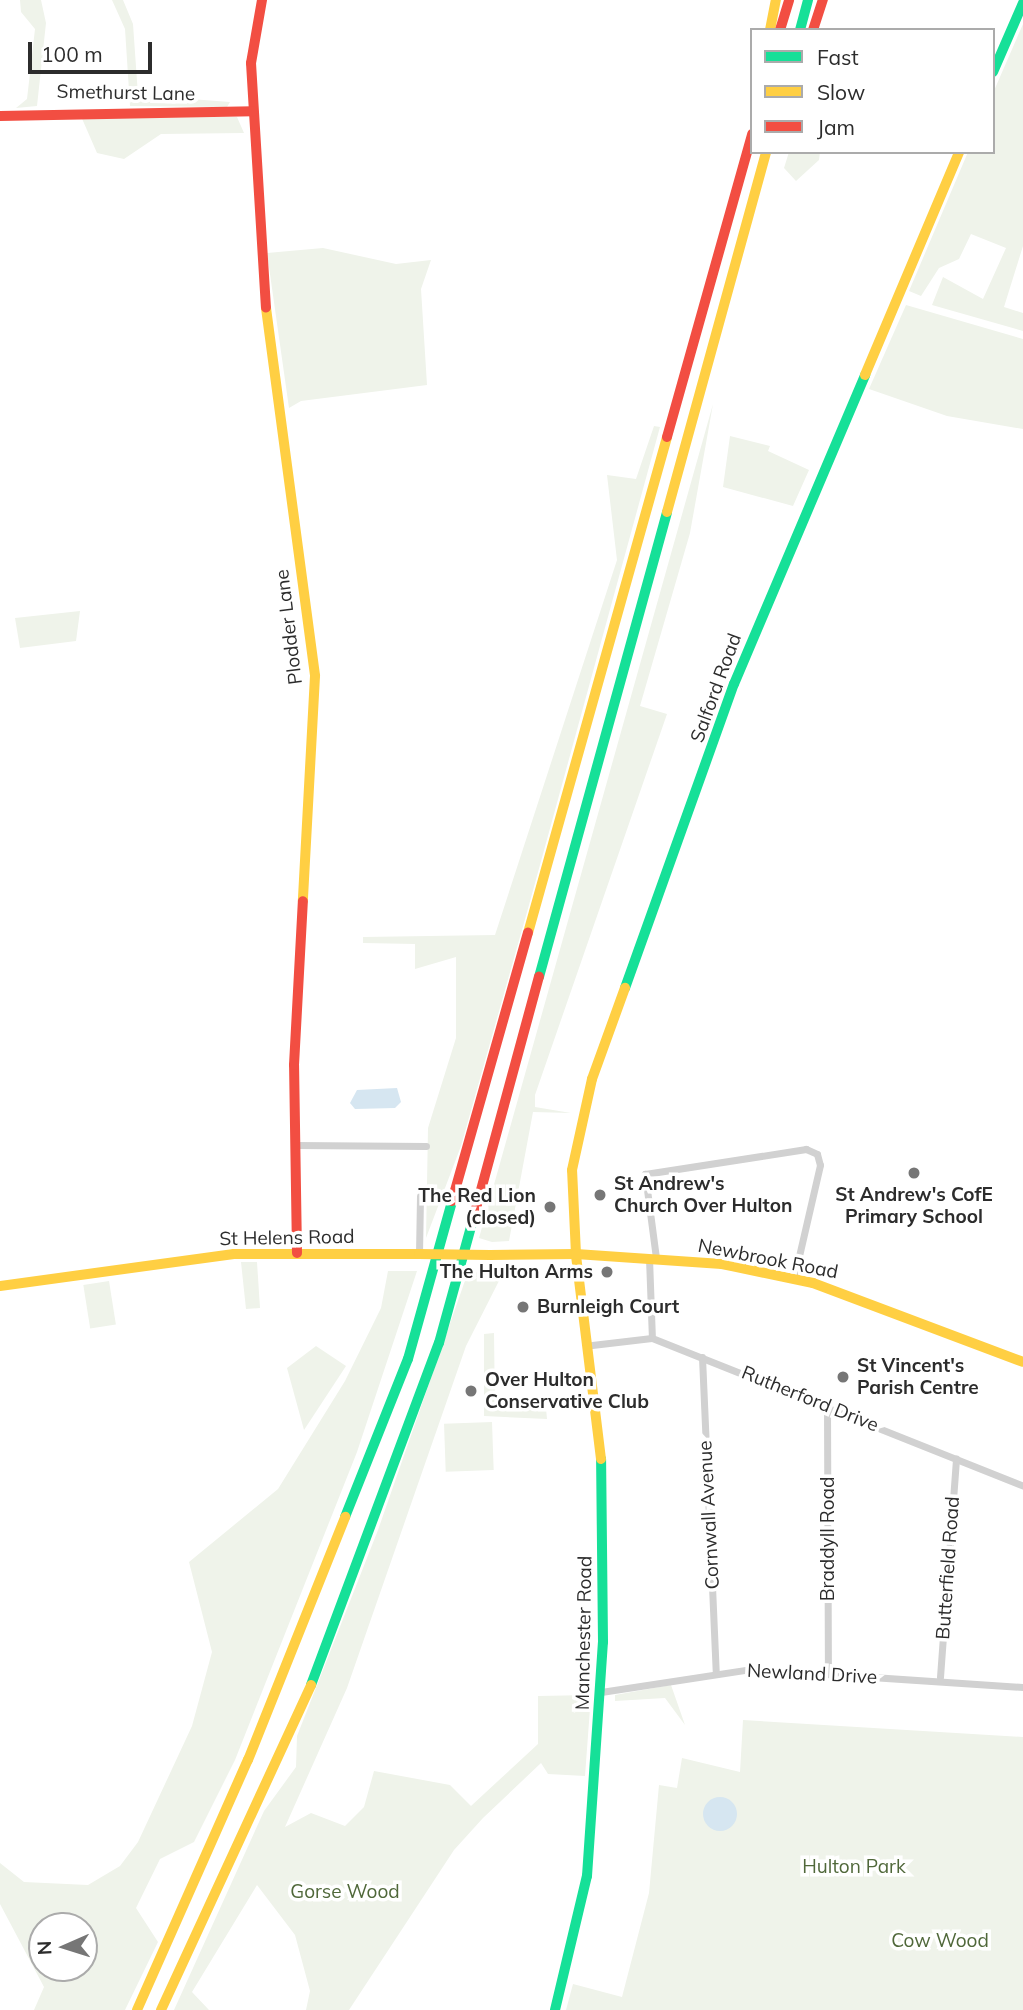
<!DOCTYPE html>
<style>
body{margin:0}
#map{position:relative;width:1023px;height:2010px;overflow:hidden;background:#fff;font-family:Mulish,sans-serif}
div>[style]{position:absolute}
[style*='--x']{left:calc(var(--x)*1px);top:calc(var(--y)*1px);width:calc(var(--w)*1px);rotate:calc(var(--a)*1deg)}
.green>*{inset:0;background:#eff3ea;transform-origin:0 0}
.water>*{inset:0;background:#d6e6f1}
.round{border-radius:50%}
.street>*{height:7px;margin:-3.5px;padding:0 3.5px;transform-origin:3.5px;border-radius:3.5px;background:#d1d1d1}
.fast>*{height:10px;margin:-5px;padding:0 5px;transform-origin:5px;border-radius:5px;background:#16e098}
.slow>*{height:10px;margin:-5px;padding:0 5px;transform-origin:5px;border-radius:5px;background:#ffcf43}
.jam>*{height:10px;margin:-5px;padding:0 5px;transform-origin:5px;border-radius:5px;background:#f24e42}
.slow-bridge>*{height:10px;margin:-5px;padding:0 5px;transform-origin:5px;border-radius:5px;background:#ffcf43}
.dots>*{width:19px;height:19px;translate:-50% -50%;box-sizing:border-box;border:4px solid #fff;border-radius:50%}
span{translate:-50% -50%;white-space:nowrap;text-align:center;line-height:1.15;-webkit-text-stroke:7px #fff;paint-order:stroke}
.street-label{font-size:19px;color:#2c2c2c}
.poi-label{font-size:19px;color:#2c2c2c;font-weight:700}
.left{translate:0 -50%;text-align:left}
.right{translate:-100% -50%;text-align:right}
.park-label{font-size:19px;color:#50683a}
.legend{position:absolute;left:750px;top:28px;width:245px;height:126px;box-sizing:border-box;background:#fff;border:2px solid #ababab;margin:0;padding:9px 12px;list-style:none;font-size:21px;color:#2c2c2c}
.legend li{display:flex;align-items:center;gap:14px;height:35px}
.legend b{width:35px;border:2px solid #ababab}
.north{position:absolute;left:28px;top:1912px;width:70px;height:70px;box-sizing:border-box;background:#fff;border:2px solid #ababab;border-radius:50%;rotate:267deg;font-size:19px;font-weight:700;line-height:28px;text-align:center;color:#2c2c2c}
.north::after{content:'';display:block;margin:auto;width:24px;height:32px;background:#767676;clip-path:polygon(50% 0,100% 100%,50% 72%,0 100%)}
.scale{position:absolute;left:28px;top:42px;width:124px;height:32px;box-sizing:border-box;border:4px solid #2c2c2c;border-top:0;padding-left:9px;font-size:21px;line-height:24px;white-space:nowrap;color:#2c2c2c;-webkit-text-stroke:5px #fff;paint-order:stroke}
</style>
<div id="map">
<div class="green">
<i style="clip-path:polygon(20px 0,41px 0,46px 23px,37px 106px,16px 108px,27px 99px,35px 29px,21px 12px)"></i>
<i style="clip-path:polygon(112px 0,123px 0,133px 24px,138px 95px,230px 102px,227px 107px,130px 106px,125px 29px)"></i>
<i style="clip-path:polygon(1023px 24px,1023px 246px,1004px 307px,1023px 313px,1023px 331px,932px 305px,943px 277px,983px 299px,1006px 248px,971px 234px,959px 259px,939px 268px,921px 296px,909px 291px,968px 152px,993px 152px,993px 93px)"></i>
<i style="clip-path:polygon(80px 114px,237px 117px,244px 133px,161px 134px,124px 159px,97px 153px)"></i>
<i style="clip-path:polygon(789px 152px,820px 152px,819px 160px,796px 181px,784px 168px)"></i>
<i style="clip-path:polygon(323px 248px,396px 264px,431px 260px,421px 289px,427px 385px,301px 401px,289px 408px,267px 253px)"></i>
<i style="clip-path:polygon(906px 305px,1023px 339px,1023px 429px,947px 416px,869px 389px)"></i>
<i style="clip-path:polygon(713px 404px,690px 533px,640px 706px,667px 714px,535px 1095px,535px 1107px,571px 1113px,533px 1112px,509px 1241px,492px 1242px,479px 1238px)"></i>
<i style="clip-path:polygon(654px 426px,660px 427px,529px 905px,461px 1146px,426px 1238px,428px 1128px,456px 1038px,456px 957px,415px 969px,415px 944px,363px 943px,363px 937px,495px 935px,617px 560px,607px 475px,636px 479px)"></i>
<i style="clip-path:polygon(730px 436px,770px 446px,768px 451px,809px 470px,793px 506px,723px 487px)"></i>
<i style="clip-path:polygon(80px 611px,76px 641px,20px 648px,15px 618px)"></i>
<i style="clip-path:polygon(241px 1262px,257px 1262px,260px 1308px,246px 1309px)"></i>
<i style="clip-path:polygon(evenodd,388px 1271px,417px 1271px,357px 1452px,235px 1760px,194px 1842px,160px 1859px,136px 1908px,158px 1942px,125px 2010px,34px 2010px,44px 1987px,0 1904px,0 1863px,24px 1882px,88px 1885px,120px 1866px,138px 1842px,192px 1726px,212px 1652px,189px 1562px,278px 1489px,345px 1381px,381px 1308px,388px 1271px,42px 1926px,84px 1926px,84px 1968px,42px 1968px,42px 1926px)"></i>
<i style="clip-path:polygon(468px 1272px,503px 1273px,466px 1346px,347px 1688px,285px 1827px,311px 1813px,345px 1826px,364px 1807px,374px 1771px,450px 1785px,471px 1806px,538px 1744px,538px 1696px,591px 1695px,585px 1776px,548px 1774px,541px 1763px,483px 1818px,454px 1850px,349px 2010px,306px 2010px,310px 1991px,295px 1935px,257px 1885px,192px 1992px,209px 2010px,174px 2010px,264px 1811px,296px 1767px,297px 1736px,378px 1530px)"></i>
<i style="left:109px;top:1281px;width:44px;height:26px;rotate:81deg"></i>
<i style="clip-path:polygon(494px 1333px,495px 1410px,546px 1408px,547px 1419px,484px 1416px,484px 1334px)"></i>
<i style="clip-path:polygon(316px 1346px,346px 1366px,304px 1430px,287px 1368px)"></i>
<i style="left:492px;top:1422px;width:48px;height:48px;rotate:88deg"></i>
<i style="clip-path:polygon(671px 1685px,685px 1725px,665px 1698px,615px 1701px,615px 1695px)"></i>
<i style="clip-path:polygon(743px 1720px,1023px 1737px,1023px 2010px,566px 2010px,573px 1984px,622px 1997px,649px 1893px,659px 1785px,677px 1788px,682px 1758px,740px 1772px)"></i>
</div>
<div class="water">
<i style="clip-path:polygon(397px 1088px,401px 1102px,395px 1108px,355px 1109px,350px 1103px,357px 1090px)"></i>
<i class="round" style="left:703px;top:1797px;width:34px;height:34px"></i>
</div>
<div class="street">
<i style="--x:295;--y:1145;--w:131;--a:0.4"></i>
<i style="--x:419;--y:1254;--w:58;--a:-89"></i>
<i style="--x:649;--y:1258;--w:80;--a:87.9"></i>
<i style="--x:656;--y:1258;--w:85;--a:-97.5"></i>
<i style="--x:645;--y:1174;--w:163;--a:-8.8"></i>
<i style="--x:806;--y:1149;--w:12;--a:24"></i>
<i style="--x:817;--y:1154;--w:11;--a:75"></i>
<i style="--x:820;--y:1165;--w:116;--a:103"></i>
<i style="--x:592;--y:1345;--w:60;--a:-6.7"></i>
<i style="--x:652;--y:1338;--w:399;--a:21.7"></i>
<i style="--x:702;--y:1357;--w:316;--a:87.5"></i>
<i style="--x:827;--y:1405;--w:268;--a:89.8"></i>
<i style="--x:940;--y:1677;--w:219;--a:-85.8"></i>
<i style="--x:601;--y:1692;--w:153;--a:-8.7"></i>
<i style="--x:752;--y:1669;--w:272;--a:3.8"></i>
</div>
<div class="fast">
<i style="--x:800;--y:30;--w:31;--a:-75"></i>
<i style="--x:993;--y:72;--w:75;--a:-66.5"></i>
<i style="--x:539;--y:977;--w:482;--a:-74.6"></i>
<i style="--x:625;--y:988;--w:323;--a:-70.3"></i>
<i style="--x:734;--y:684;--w:336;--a:-67"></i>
<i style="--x:345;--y:1517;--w:170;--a:-68.3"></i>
<i style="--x:408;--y:1359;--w:164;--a:-74.4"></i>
<i style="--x:311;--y:1685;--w:365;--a:-69.5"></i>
<i style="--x:439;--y:1343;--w:136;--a:-74.6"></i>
<i style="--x:555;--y:2010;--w:138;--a:-76.6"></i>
<i style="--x:587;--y:1876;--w:235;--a:-86.1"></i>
<i style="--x:603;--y:1642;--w:183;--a:-90.6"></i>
</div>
<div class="slow">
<i style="--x:770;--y:30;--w:31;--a:-79"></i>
<i style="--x:266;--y:308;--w:371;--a:82.4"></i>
<i style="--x:315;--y:676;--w:225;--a:93.1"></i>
<i style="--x:865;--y:375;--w:242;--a:-67.1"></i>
<i style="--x:667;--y:512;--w:373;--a:-74.6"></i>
<i style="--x:528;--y:933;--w:515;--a:-74.34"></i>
<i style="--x:490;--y:1255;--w:86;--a:-0.7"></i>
<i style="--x:576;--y:1254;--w:84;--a:-92.7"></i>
<i style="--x:572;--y:1170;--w:93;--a:-77.6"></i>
<i style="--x:592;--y:1079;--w:97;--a:-70.1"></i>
<i style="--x:0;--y:1286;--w:236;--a:-7.8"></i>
<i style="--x:234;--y:1254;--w:185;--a:0"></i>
<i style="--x:601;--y:1459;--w:207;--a:-97"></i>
<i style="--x:576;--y:1254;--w:146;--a:3.9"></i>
<i style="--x:722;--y:1264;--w:93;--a:11.8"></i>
<i style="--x:813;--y:1283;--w:224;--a:20.6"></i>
<i style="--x:137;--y:2010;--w:274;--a:-66.1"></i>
<i style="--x:248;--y:1760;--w:262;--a:-68.2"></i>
<i style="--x:161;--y:2010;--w:358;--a:-65.2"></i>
</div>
<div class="jam">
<i style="--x:262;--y:0;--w:64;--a:99.9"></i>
<i style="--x:251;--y:63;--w:245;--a:86.5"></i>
<i style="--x:780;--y:30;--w:31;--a:-73"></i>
<i style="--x:813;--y:30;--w:32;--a:-72"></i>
<i style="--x:0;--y:116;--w:253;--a:-1.1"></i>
<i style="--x:667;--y:437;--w:315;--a:-74.3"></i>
<i style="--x:452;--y:1201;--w:279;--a:-74.2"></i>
<i style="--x:475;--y:1212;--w:244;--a:-74.8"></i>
<i style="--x:297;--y:1253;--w:188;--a:-90.9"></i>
<i style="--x:294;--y:1065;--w:164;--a:-86.9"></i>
</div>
<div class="slow-bridge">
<i style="--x:419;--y:1254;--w:71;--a:0.8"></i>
</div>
<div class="dots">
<i style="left:914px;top:1173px;background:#767676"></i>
<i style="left:600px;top:1195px;background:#767676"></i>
<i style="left:550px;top:1207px;background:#767676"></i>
<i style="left:607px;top:1272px;background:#767676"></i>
<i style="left:523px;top:1307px;background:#767676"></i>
<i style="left:843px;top:1377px;background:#767676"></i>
<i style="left:471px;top:1391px;background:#767676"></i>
</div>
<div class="street-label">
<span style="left:126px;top:93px;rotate:1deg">Smethurst Lane</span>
<span style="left:289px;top:627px;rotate:-97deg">Plodder Lane</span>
<span style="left:716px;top:688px;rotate:-70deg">Salford Road</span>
<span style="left:287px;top:1238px;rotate:-1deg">St Helens Road</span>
<span style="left:768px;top:1259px;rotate:11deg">Newbrook Road</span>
<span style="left:810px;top:1399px;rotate:22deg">Rutherford Drive</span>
<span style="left:709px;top:1515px;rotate:-93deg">Cornwall Avenue</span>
<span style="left:828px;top:1539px;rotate:-90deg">Braddyll Road</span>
<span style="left:948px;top:1568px;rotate:-86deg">Butterfield Road</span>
<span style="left:584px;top:1633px;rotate:-89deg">Manchester Road</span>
<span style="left:812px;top:1674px;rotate:3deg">Newland Drive</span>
</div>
<div class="poi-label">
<span class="left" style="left:614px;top:1195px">St Andrew's<br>Church Over Hulton</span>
<span style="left:914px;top:1206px">St Andrew's CofE<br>Primary School</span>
<span class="right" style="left:536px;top:1207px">The Red Lion<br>(closed)</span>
<span class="right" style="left:593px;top:1272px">The Hulton Arms</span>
<span class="left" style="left:537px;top:1307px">Burnleigh Court</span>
<span class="left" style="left:857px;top:1377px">St Vincent's<br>Parish Centre</span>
<span class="left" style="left:485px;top:1391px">Over Hulton<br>Conservative Club</span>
</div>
<div class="park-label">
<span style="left:854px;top:1867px">Hulton Park</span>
<span style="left:345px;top:1892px">Gorse Wood</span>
<span style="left:940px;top:1941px">Cow Wood</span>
</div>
<ul class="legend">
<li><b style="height:9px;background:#16e098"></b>Fast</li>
<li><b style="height:9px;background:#ffcf43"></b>Slow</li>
<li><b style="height:9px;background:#f24e42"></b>Jam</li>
</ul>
<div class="north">N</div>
<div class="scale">100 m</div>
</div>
